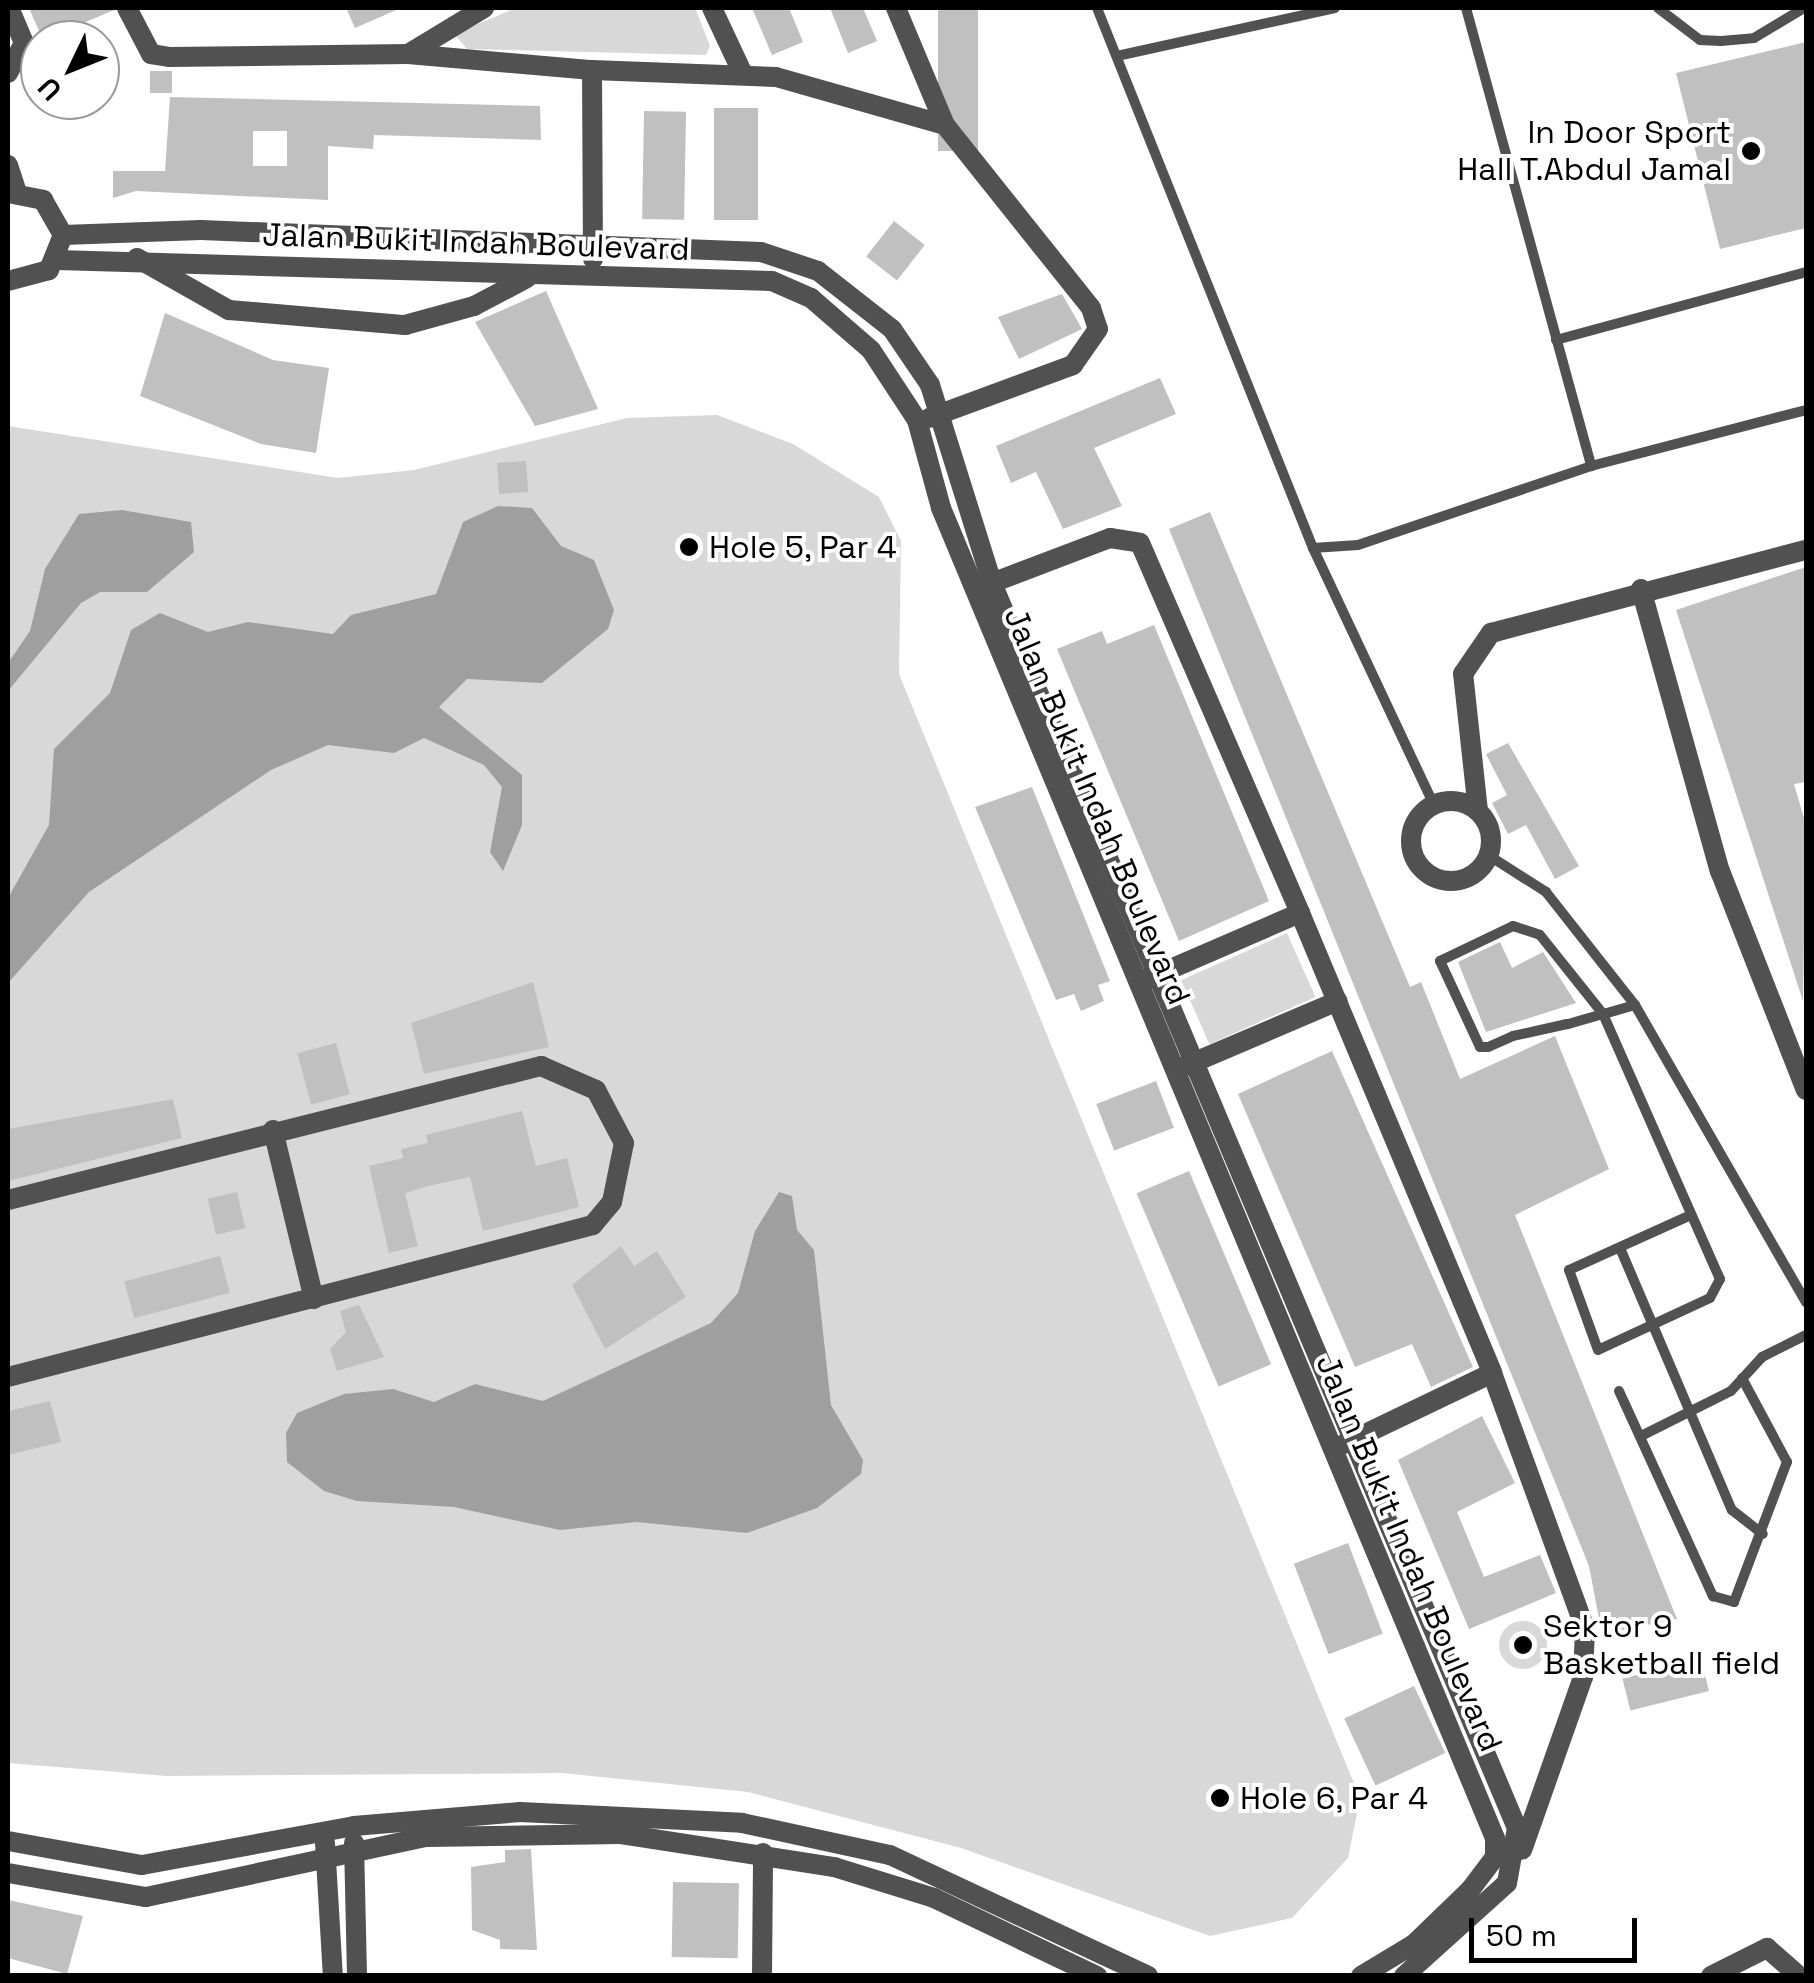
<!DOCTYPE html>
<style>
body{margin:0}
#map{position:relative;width:1814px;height:1983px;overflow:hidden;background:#fff;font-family:"Space Grotesk",sans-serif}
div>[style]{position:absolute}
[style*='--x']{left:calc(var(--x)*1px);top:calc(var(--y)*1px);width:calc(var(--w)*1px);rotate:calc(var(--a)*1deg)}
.green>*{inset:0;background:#d8d8d8;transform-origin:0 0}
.round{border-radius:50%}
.water>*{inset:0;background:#9f9f9f}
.building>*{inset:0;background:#c0c0c0;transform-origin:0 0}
.service>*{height:10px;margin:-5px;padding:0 5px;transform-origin:5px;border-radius:5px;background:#515151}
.minor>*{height:20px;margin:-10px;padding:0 10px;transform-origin:10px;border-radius:10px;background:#515151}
.minor>.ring{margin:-10px;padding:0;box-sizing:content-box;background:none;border:20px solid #515151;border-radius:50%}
.dots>*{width:28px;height:28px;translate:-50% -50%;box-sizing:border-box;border:5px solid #fff;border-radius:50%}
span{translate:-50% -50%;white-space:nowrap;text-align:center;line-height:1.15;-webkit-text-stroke:8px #fff;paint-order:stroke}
.poi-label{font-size:32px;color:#000}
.right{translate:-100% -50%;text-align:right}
.left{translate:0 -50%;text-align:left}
.street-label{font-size:32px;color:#000}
.frame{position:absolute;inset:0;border:10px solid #000;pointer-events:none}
.north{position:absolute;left:20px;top:20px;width:100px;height:100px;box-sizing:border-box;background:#fff;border:2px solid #999;border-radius:50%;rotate:227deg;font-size:28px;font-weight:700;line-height:40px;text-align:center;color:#000}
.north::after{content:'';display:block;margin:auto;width:35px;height:45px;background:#000;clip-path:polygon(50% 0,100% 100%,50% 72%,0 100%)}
.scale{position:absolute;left:1469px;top:1918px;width:168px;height:45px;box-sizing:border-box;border:5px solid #000;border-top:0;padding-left:12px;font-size:30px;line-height:35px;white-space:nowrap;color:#000;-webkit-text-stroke:8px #fff;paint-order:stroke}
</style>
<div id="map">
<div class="green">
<i style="clip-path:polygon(516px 8px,695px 8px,710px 46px,706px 55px,467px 49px,454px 34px)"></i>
<i style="clip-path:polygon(717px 415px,793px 444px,879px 497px,901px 541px,899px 674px,1360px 1798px,1348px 1858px,1292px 1918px,1210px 1936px,961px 1848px,748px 1792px,562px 1773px,167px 1776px,8px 1763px,8px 426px,338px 478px,414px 470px,627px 418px)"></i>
<i style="left:1287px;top:933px;width:70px;height:116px;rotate:66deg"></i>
<i class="round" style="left:1499px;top:1621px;width:48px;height:48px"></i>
</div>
<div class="water">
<i style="clip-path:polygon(498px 506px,532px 508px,561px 546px,594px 560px,614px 610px,608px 629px,542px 683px,467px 679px,439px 707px,522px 775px,522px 825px,503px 871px,490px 852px,502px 787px,484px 765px,424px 738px,394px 753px,328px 745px,271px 770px,89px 892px,8px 983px,8px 898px,49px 825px,54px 749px,110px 693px,131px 630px,160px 613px,208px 632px,248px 622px,333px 634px,351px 615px,436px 594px,463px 522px)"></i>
<i style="clip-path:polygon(122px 510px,191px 522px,194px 552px,147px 592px,100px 592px,81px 603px,8px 691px,8px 663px,30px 631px,45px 569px,79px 514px)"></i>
<i style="clip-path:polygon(779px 1192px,792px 1196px,797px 1230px,814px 1250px,831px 1405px,863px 1460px,861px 1474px,817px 1508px,747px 1533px,637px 1522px,560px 1530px,454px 1507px,357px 1501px,324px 1491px,287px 1462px,286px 1433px,297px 1413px,344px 1394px,393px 1389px,434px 1402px,475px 1384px,543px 1401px,711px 1323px,738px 1293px,755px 1231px)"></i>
</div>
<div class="building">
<i style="clip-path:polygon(29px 8px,113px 8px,114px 10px,43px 40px)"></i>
<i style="clip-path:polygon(346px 8px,401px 8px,355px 28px)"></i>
<i style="clip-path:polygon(752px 8px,789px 8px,803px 42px,772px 55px)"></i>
<i style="clip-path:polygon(830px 8px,863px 8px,877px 41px,848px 53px)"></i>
<i style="left:938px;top:8px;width:40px;height:143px"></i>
<i style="clip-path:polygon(1806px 42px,1806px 228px,1720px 249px,1676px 73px)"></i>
<i style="left:150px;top:71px;width:22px;height:22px"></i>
<i style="clip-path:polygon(evenodd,170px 97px,540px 106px,541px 140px,374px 135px,373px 149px,328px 146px,328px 200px,136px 191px,113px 198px,113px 171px,165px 171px,170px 97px,253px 131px,287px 131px,287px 166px,253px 166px,253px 131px)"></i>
<i style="left:714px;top:108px;width:44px;height:112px"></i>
<i style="left:644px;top:111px;width:42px;height:108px;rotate:1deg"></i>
<i style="left:894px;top:221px;width:39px;height:45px;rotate:38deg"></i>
<i style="clip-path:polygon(546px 291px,598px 409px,535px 426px,475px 322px)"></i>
<i style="clip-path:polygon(1062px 294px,1082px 329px,1019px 359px,998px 317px)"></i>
<i style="clip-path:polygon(165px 313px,273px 360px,329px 368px,316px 453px,261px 444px,140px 396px)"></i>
<i style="clip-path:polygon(1160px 378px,1176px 414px,1094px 448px,1122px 506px,1063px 529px,1036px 472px,1011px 483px,996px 446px)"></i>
<i style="left:526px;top:461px;width:31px;height:29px;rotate:86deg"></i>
<i style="clip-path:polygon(1210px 512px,1410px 987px,1421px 982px,1460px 1079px,1555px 1036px,1609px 1169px,1515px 1215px,1677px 1619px,1602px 1634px,1589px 1566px,1169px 529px)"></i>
<i style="clip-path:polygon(1806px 567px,1806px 782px,1794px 784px,1806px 825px,1803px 1001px,1676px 610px)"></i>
<i style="clip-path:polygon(1154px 625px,1269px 901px,1179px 941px,1057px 649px,1102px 631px,1107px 644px)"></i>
<i style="clip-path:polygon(1508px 743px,1579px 866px,1555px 879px,1526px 825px,1508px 834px,1492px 803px,1507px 795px,1486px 754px)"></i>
<i style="clip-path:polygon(1032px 787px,1110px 981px,1098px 985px,1104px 1001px,1081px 1011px,1074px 994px,1056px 1000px,975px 807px)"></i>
<i style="clip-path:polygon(1500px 942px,1512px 968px,1543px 952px,1576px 1003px,1486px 1032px,1458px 962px)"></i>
<i style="clip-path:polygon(533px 982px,549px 1047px,424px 1074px,411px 1023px)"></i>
<i style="left:336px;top:1043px;width:53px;height:40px;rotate:75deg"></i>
<i style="clip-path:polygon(1332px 1051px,1473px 1367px,1431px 1387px,1412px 1344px,1355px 1367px,1238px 1094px)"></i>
<i style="left:1156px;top:1081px;width:50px;height:64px;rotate:69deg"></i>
<i style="clip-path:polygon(173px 1099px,182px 1138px,8px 1181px,8px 1129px)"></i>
<i style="clip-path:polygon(522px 1111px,536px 1166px,567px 1158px,579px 1207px,483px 1231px,470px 1177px,433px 1185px,405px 1193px,418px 1246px,389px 1253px,369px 1166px,403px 1158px,401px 1149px,428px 1143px,426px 1135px)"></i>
<i style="left:1189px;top:1171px;width:210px;height:57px;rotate:67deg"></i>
<i style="left:237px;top:1192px;width:37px;height:30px;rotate:77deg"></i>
<i style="clip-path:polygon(621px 1246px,634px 1266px,657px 1251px,686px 1297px,605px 1349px,572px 1285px)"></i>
<i style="left:220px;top:1256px;width:38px;height:99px;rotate:75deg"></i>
<i style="clip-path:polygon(359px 1305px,384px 1357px,337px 1371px,330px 1349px,346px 1332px,340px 1311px)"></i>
<i style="clip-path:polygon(50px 1401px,61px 1442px,8px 1455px,8px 1411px)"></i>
<i style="clip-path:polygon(1482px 1416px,1515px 1483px,1457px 1512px,1484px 1577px,1540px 1555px,1556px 1593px,1469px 1629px,1398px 1460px)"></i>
<i style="left:1348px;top:1543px;width:97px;height:58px;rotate:69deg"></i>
<i style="left:1701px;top:1659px;width:33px;height:81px;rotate:76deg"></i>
<i style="left:1414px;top:1686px;width:74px;height:77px;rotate:65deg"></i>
<i style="clip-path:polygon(531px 1849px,537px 1950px,500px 1949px,500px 1940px,472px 1930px,471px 1867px,505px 1862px,505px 1850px)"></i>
<i style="left:673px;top:1882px;width:66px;height:75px;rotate:1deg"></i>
<i style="clip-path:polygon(8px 1900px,83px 1916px,67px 1974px,8px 1958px)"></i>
</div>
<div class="service">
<i style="--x:1097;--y:8;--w:582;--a:68.2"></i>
<i style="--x:1313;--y:548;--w:45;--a:-3.8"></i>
<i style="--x:1358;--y:545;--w:246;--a:-18.7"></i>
<i style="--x:1466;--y:8;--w:475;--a:74.7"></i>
<i style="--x:1591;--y:466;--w:222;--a:-14.6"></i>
<i style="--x:1658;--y:8;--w:53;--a:37.3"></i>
<i style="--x:1700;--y:40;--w:21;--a:3"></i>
<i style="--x:1721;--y:41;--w:33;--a:-5"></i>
<i style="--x:1754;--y:38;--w:58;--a:-31"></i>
<i style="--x:1117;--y:56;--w:223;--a:-12.4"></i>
<i style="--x:1556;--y:340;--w:259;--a:-15.2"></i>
<i style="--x:1313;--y:548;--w:284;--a:64.8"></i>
<i style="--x:1488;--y:855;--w:69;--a:32.5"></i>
<i style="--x:1546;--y:892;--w:144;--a:51.8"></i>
<i style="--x:1635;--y:1005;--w:343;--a:60.1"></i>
<i style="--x:1635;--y:1005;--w:33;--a:164"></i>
<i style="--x:1603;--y:1014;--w:37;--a:164"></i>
<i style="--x:1567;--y:1024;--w:55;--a:167.5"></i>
<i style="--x:1513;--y:1036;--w:27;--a:156"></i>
<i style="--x:1488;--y:1047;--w:8;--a:180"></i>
<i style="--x:1480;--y:1047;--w:95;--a:-114.9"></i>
<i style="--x:1440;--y:961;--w:81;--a:-25.6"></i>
<i style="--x:1513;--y:926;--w:28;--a:18"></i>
<i style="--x:1540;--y:935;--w:101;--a:51.4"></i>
<i style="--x:1603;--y:1014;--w:290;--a:66.2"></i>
<i style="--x:1720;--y:1279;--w:21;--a:118"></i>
<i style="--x:1710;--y:1298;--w:123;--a:155.1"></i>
<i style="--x:1598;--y:1350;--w:85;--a:-109.9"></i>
<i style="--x:1569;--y:1270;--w:134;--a:-24.3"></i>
<i style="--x:1620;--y:1248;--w:285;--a:66.9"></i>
<i style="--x:1732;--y:1510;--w:39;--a:38"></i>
<i style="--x:1619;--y:1391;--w:226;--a:65.4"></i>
<i style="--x:1713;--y:1596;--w:22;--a:16"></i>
<i style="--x:1734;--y:1602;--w:150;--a:-69.3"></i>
<i style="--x:1787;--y:1462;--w:95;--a:-118.2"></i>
<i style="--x:1643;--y:1435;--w:98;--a:-26.6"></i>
<i style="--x:1731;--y:1391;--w:46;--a:-47.6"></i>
<i style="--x:1762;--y:1357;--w:49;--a:-26.6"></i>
</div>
<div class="minor">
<i style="--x:127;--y:8;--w:52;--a:62.4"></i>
<i style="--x:151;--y:54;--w:18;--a:9"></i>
<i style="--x:169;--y:57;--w:239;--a:-0.7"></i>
<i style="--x:408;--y:54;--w:185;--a:5"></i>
<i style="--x:712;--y:8;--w:71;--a:64.9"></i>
<i style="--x:896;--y:8;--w:127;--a:67.3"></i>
<i style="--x:408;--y:54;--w:89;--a:-31.2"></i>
<i style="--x:8;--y:73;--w:34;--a:-62"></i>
<i style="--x:24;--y:43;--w:38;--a:-113"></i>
<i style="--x:8;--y:165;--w:28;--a:72"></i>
<i style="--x:8;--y:193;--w:36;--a:11"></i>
<i style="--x:43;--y:200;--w:40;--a:60.3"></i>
<i style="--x:63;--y:235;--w:38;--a:112"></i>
<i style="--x:49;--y:270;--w:42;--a:165"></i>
<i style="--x:63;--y:235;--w:138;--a:-2.1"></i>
<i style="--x:201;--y:230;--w:560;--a:2.25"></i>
<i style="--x:761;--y:252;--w:60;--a:18.4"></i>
<i style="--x:818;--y:271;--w:94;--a:38.1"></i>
<i style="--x:892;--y:329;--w:68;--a:55.8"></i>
<i style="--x:930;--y:385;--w:207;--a:72.6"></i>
<i style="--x:992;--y:583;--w:1351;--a:67.14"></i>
<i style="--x:1517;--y:1828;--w:56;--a:100.3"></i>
<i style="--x:1507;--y:1883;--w:139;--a:137.9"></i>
<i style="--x:137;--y:258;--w:106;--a:29.5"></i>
<i style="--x:229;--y:310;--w:177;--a:4.9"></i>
<i style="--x:405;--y:325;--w:72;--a:-15.4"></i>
<i style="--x:474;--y:306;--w:60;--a:-27.8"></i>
<i style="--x:593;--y:259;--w:189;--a:-90.3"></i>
<i style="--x:592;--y:70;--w:184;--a:2.2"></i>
<i style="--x:776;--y:77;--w:176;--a:15.9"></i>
<i style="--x:945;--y:125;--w:234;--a:51.4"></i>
<i style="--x:1091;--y:308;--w:22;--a:72"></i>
<i style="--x:1098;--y:329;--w:44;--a:124.8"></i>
<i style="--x:1073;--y:365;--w:153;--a:159.8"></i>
<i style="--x:57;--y:260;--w:715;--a:1.68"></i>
<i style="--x:772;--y:281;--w:43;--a:23.6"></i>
<i style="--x:811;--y:298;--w:79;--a:40.9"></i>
<i style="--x:871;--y:350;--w:84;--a:56.7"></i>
<i style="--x:917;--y:420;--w:91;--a:74.7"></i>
<i style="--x:941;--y:508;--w:1441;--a:67.39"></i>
<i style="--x:1495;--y:1838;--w:19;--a:90"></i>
<i style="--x:1495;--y:1857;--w:41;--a:127.1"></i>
<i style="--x:1470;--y:1890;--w:78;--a:136"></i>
<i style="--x:1414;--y:1944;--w:62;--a:148.9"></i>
<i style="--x:981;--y:587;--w:138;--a:-20.8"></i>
<i style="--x:1110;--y:538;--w:30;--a:9"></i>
<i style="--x:1140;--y:543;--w:403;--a:66.6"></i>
<i style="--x:1641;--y:589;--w:293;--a:74.4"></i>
<i style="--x:1720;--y:871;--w:235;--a:68.6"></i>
<i class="ring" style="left:1411px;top:801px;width:60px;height:60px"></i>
<i style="--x:1478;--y:811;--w:138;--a:-96.2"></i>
<i style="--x:1463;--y:674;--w:50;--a:-55.7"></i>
<i style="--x:1491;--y:633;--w:326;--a:-14.8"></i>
<i style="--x:1145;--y:980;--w:169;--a:-23.4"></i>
<i style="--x:1300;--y:913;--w:498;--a:67.3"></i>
<i style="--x:1492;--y:1373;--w:272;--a:70"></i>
<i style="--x:1585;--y:1629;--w:48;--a:92.4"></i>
<i style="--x:1583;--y:1677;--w:183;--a:109.4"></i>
<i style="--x:1183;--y:1067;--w:168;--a:-23.1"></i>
<i style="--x:273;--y:1130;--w:174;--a:76.4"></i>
<i style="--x:8;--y:1200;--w:550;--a:-14.11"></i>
<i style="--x:541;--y:1066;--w:60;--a:23.6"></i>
<i style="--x:596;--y:1090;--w:60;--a:62.2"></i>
<i style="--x:624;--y:1143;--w:60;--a:101.5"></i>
<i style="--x:612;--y:1202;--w:30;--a:130"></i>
<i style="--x:593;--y:1225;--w:604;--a:165.43"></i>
<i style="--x:1344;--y:1444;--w:164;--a:-25.6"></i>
<i style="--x:8;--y:1841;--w:136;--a:10.2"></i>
<i style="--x:142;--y:1865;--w:216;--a:-10.4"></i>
<i style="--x:354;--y:1826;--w:167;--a:-4.8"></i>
<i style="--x:520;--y:1812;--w:222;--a:2.8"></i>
<i style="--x:742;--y:1823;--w:151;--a:12.2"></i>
<i style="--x:890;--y:1855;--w:285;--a:25.1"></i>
<i style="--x:325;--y:1843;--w:133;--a:86.6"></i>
<i style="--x:354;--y:1843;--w:133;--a:88.7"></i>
<i style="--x:8;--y:1873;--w:140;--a:9.9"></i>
<i style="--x:146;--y:1897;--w:287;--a:-12.1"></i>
<i style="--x:427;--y:1837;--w:194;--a:-0.9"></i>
<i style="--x:621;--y:1834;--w:216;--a:8.8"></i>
<i style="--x:834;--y:1867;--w:105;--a:17.2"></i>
<i style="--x:934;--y:1898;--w:181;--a:25.6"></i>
<i style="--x:762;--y:1976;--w:123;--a:-89.5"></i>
<i style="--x:1711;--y:1976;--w:63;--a:-26.6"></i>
<i style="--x:1767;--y:1948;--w:43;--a:41.2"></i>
</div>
<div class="dots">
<i style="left:1751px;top:151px;background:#000"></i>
<i style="left:689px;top:547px;background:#000"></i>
<i style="left:1523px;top:1645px;background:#000"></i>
<i style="left:1220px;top:1798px;background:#000"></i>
</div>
<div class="poi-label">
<span class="right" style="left:1731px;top:151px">In Door Sport<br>Hall T.Abdul Jamal</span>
<span class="left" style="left:709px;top:547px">Hole 5, Par 4</span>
<span class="left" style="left:1543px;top:1645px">Sektor 9<br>Basketball field</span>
<span class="left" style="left:1240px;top:1798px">Hole 6, Par 4</span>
</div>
<div class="street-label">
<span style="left:476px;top:242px;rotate:2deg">Jalan Bukit Indah Boulevard</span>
<span style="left:1097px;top:806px;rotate:67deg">Jalan Bukit Indah Boulevard</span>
<span style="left:1409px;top:1553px;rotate:67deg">Jalan Bukit Indah Boulevard</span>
</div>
<div class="frame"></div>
<div class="north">U</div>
<div class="scale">50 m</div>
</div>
